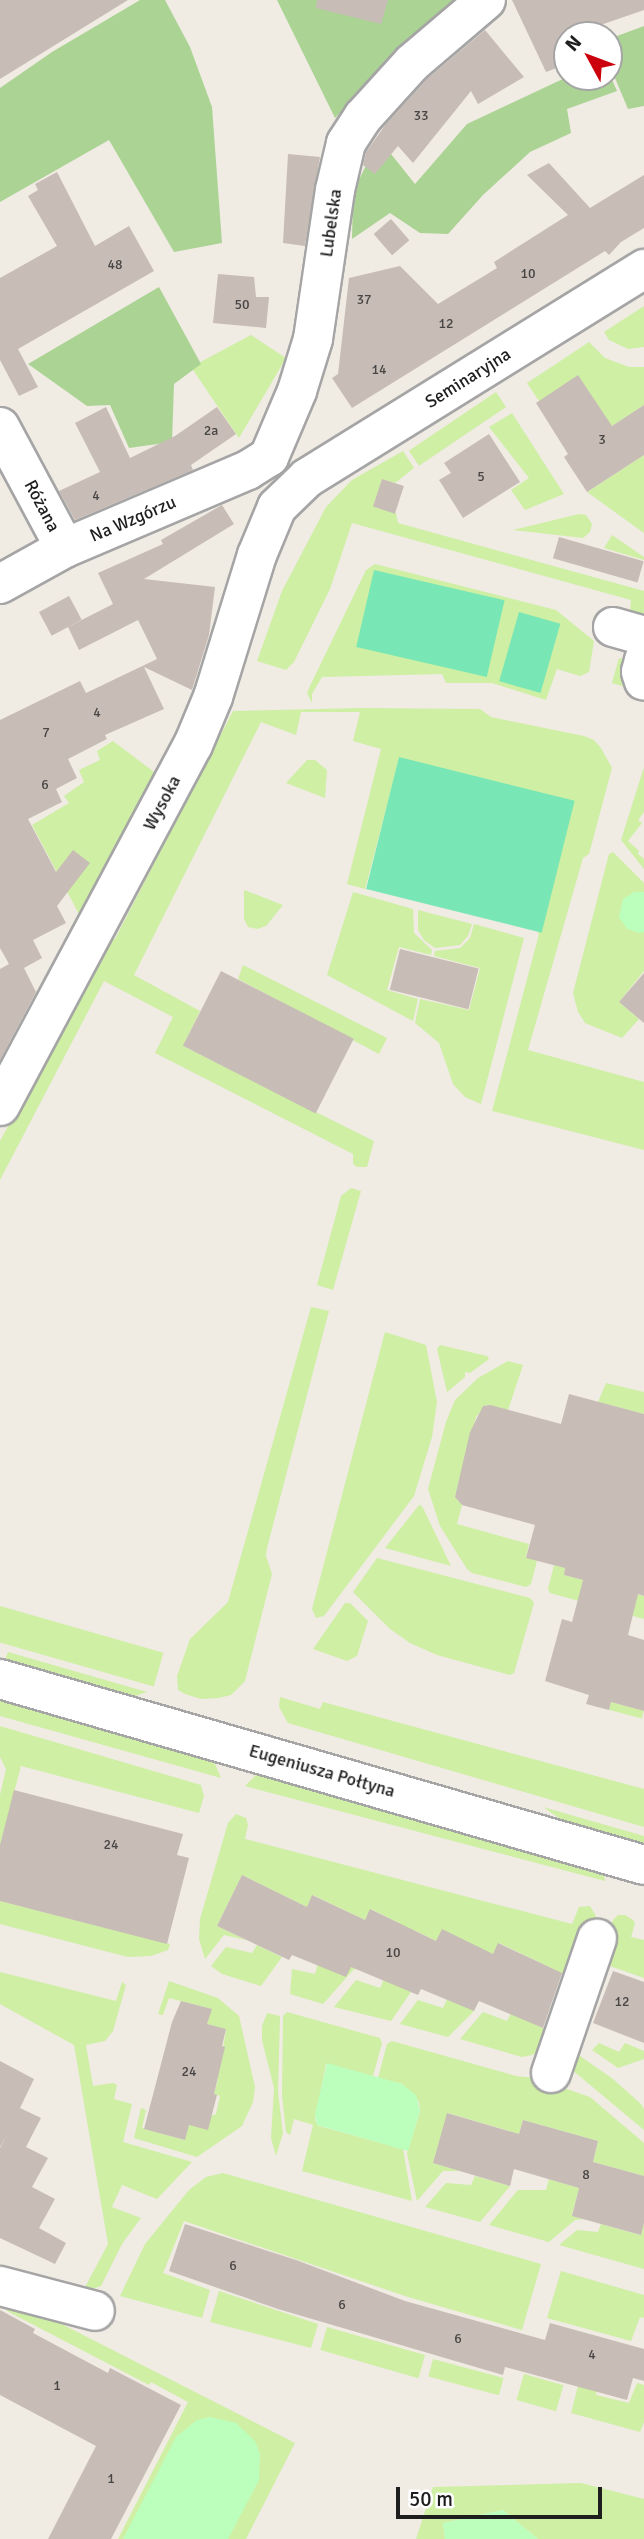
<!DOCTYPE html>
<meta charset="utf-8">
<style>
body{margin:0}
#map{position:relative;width:644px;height:2539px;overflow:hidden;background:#f0ebe3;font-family:Signika,sans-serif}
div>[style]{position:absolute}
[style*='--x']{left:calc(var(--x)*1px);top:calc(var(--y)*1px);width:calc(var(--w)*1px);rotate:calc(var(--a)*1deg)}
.grass>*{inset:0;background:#ceefa4;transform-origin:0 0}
.forest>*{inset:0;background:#abd394}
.park>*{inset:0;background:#bcffbd}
.pitch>*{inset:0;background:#79e7b5;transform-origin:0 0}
.building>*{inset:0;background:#c8bcb6;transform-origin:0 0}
.roads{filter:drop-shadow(2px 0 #a5a5a5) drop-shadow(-2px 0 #a5a5a5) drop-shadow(0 2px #a5a5a5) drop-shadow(0 -2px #a5a5a5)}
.minor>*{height:38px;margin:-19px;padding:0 19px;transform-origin:19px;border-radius:19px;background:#fff}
span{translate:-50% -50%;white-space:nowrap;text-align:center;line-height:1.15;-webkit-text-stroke:6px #fff;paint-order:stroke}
.number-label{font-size:14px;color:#484644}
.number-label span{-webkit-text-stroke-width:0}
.street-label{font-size:18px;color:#1e1e1e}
.north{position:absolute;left:553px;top:21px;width:70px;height:70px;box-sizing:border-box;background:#fff;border:2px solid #a5a5a5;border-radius:50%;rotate:311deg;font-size:19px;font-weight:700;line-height:28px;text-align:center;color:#1e1e1e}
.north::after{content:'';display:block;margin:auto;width:24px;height:32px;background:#cc000d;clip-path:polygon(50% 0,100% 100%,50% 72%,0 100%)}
.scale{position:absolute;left:396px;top:2487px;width:206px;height:32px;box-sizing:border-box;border:4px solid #1e1e1e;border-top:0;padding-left:9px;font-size:21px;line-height:24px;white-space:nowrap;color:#1e1e1e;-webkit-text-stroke:5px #fff;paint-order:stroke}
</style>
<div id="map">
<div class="grass">
<i style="clip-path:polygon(644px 306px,644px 347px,628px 349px,609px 340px,604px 332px)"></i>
<i style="clip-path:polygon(251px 335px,286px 358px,239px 438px,191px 367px)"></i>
<i style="clip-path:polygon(589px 342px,605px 358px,629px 367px,644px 367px,644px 405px,612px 426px,539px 401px,527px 383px)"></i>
<i style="left:496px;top:392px;width:18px;height:105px;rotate:56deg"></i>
<i style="clip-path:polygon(512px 413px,564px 494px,525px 510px,511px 490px,529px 478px,489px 427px)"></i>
<i style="clip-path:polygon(403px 451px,414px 468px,395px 483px,382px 479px,375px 507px,396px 513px,398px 523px,644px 591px,644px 621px,630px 612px,631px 600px,352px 523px,330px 589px,294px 662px,286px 670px,257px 661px,282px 591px,326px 507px,352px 480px)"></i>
<i style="clip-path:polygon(644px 455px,644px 533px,587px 492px)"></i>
<i style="clip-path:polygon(579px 514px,586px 515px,592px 524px,590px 532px,583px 538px,513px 530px)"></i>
<i style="clip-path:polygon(612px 535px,644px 557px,644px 560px,604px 548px)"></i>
<i style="clip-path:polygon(375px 564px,556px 610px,594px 641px,589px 672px,580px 676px,557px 669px,546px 700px,492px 683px,446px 683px,442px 674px,322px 677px,312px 694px,312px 703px,307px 693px,310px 686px,366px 570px)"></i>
<i style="left:619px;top:658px;width:19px;height:26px;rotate:16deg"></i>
<i style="clip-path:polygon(361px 708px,480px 709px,491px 717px,584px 736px,594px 740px,601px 748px,612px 768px,589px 854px,583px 858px,528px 1050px,644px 1082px,644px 1150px,492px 1111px,539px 934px,400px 757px,365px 889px,347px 884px,381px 749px,353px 741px,360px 712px,301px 712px,296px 735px,261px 722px,134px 975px,200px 1011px,183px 1046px,374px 1141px,367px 1167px,357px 1167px,353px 1164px,353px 1154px,155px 1053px,173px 1017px,104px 981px,0 1180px,0 1141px,111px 939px,115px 939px,233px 711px)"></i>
<i style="clip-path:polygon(113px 741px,158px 775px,81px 918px,32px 825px,69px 803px,64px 796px,84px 782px,79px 770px,100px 760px,97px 751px)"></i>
<i style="clip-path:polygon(307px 760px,315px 760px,327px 770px,325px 798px,286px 783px)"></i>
<i style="clip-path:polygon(644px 767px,644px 812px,638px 820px,642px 823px,628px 841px,639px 851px,638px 854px,644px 859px,644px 869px,621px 840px)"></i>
<i style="clip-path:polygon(613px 852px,644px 883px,644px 971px,619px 1002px,639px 1019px,622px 1038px,585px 1023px,578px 1012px,573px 993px,609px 854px)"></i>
<i style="clip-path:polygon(244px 890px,283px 905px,266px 926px,257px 929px,248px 927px,244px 919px)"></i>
<i style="clip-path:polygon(353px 892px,413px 909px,414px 933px,432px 950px,431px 955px,399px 947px,387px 990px,418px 999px,413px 1021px,327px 975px)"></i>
<i style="clip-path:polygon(418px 910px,472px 924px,468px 936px,460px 945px,435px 948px,424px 940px,418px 930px)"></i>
<i style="clip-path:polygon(474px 924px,524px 938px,481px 1104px,465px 1097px,453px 1084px,439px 1043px,415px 1023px,420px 999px,469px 1010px,480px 968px,434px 956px,435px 951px,460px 948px,470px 938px)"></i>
<i style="clip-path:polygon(243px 965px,387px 1038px,379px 1054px,238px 979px)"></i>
<i style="clip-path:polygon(351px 1188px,361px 1191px,333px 1290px,317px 1285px,341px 1196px)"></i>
<i style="clip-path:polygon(311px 1307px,329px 1311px,267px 1548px,266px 1556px,272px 1574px,245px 1681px,231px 1695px,219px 1698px,201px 1699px,185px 1694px,178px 1690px,177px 1676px,190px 1639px,228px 1602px)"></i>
<i style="clip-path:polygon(385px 1332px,426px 1345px,437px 1402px,432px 1437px,414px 1496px,324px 1616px,316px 1618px,312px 1609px)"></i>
<i style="clip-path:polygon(440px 1345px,487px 1356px,489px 1359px,470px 1373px,465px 1372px,465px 1377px,447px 1392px,437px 1349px)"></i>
<i style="clip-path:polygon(508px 1361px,523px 1365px,508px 1410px,486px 1405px,476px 1417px,455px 1497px,462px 1505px,457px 1524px,529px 1544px,526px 1557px,537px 1561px,531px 1584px,526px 1587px,472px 1573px,467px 1569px,440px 1526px,428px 1489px,446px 1422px,455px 1400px,478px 1378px)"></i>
<i style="clip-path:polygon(606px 1383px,644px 1392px,644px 1414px,598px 1402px)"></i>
<i style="clip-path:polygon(419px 1505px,422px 1506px,451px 1566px,385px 1548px)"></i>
<i style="clip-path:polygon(377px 1558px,530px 1598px,534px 1603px,514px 1673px,510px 1675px,437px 1655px,410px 1643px,390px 1629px,353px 1592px)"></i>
<i style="clip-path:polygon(554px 1565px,565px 1568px,564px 1575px,644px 1596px,644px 1619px,550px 1593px,548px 1589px)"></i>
<i style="clip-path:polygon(345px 1603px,350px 1603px,368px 1621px,357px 1656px,347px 1661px,313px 1649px)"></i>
<i style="left:0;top:1606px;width:170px;height:35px;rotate:16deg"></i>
<i style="clip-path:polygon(8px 1652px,147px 1692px,129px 1698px,4px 1663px)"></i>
<i style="clip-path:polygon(0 1694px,213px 1759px,221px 1778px,0 1716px)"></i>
<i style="clip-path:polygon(280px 1697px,320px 1709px,323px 1702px,644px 1789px,644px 1827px,288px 1723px,279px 1707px)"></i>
<i style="left:611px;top:1702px;width:34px;height:8px;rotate:15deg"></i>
<i style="clip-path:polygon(0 1726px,201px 1785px,204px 1796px,199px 1813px,21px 1766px,0 1846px,0 1795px,6px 1769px,0 1757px)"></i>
<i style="clip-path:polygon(259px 1772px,604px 1873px,605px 1881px,245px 1786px)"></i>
<i style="clip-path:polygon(543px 1807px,644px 1836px,644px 1849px,575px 1829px)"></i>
<i style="clip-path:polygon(236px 1814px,246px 1818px,248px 1825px,245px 1839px,572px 1924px,579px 1907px,590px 1906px,596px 1916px,591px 1932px,545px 2047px,532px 2055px,522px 2057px,460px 2039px,483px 2012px,507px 2021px,513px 2009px,517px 2015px,545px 2029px,570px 1977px,499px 1943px,493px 1954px,436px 1941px,414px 1930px,411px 1933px,399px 1923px,371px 1909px,365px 1920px,313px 1895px,307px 1907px,242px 1875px,217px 1926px,246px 1940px,224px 1935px,205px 1959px,199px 1939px,200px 1919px,228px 1823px)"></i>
<i style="clip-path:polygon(0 1901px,170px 1944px,168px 1950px,151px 1956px,128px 1957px,0 1924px)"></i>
<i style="clip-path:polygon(618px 1915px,625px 1915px,633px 1920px,635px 1923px,631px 1937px,644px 1940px,644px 1978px,610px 1966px,583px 2042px,574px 2037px,613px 1920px)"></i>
<i style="clip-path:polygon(257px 1945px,282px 1957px,261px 1986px,222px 1974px,211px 1966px,226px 1947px,252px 1953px)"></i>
<i style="clip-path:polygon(319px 1961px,353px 1963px,373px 1973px,354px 1969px,323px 2004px,290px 1994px,292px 1969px,315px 1974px)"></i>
<i style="clip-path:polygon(0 1972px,116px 2001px,122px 1982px,126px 1985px,113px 2031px,105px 2041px,86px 2045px,93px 2086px,113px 2083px,117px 2085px,114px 2099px,132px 2104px,123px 2142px,192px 2162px,157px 2199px,122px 2185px,112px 2207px,141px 2218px,122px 2244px,101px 2286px,82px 2293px,108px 2244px,74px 2045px,0 2004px)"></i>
<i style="clip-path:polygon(385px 1977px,411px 1992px,391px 2021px,334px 2007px,356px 1980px,380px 1988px)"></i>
<i style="clip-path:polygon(169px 1981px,218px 1998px,239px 2016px,255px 2087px,253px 2102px,242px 2126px,197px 2157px,134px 2138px,141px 2108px,146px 2110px,142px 2128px,184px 2140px,189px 2125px,216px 2114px,220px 2096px,214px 2094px,218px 2079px,210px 2077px,220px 2065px,226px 2030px,207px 2024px,211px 2009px,169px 1998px,163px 2015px,158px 2014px)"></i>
<i style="clip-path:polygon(449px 1995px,474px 2011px,448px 2037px,400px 2024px,418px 2000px,443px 2008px)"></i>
<i style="clip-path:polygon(287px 2012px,380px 2038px,382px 2043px,373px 2076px,326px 2064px,315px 2120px,319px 2126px,403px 2149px,412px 2201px,302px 2171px,313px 2125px,294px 2119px,290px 2135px,286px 2132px,282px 2095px,283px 2016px)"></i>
<i style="clip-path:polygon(267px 2013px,280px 2016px,278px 2092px,283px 2133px,276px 2156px,271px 2138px,274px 2088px,262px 2040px,262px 2026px)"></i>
<i style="clip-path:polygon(392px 2041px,516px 2076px,535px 2078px,590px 2097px,644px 2143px,644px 2176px,593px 2162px,598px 2141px,523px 2120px,519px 2134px,448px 2113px,433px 2163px,461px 2171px,443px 2171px,417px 2201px,407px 2153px,420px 2111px,419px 2102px,402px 2084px,378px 2078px,387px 2044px)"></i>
<i style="clip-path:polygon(599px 2043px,619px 2052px,625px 2043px,644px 2051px,644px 2059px,618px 2068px,592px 2050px)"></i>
<i style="clip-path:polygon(570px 2049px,613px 2079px,641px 2104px,644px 2109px,644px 2130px,571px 2069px)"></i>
<i style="clip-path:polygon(223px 2173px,541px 2264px,522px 2330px,408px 2297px,184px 2221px,163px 2273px,210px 2290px,202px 2318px,120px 2296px,145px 2244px,189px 2190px,206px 2177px)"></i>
<i style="clip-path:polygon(475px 2176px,510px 2186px,480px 2222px,425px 2207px,446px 2183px,471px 2185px)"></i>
<i style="clip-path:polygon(549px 2179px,579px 2188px,572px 2215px,584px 2219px,575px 2220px,549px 2242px,489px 2225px,518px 2190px,546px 2190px)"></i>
<i style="clip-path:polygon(644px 2223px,644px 2269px,559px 2245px,577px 2230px,598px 2232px,601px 2224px,640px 2235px)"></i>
<i style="clip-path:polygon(561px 2271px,644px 2295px,644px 2318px,640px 2317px,631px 2341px,547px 2318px)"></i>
<i style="clip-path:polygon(219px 2291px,318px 2324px,311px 2348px,210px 2322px)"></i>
<i style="clip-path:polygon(8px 2303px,36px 2311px,295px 2443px,246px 2539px,118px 2539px,188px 2402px,151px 2382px,149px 2385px,7px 2311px)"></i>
<i style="left:327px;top:2327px;width:102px;height:24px;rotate:16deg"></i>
<i style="left:433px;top:2359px;width:73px;height:18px;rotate:15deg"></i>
<i style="left:524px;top:2374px;width:41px;height:27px;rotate:16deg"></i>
<i style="clip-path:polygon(579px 2382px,597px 2387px,596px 2395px,629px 2403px,637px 2383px,644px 2385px,644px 2422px,640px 2432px,571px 2413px)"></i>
<i style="clip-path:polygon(581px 2483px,644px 2499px,644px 2539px,538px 2539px,503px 2510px,443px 2523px,445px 2539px,416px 2539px,433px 2487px)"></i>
</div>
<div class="forest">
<i style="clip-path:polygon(140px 0,165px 0,190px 47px,212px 107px,222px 243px,174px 252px,109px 140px,0 202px,0 88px,52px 52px)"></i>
<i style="clip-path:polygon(277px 0,458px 0,415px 37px,335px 118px)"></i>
<i style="clip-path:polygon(644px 26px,644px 106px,628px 109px,609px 64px,609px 39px)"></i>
<i style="clip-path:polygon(609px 73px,617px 91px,567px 109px,571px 133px,530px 152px,483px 195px,448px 234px,420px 233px,390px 213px,352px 239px,353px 192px,379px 139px,415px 184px,467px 124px,567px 77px,609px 77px)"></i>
<i style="clip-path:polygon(159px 287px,201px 364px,174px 384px,172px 442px,129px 448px,110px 405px,87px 406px,28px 364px)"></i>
</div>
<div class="park">
<i style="clip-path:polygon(634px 892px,644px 892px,644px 932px,640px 933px,627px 929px,619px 917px,623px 899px)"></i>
<i style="clip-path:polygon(327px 2063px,402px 2084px,416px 2095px,420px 2111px,408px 2151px,317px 2125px,315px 2114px)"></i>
<i style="clip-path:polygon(210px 2417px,236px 2423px,255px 2441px,260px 2454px,259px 2480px,228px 2539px,123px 2539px,176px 2437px,197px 2420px)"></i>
<i style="clip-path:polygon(503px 2510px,538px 2539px,445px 2539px,443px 2523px)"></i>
</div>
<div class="pitch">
<i style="left:374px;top:570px;width:134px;height:79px;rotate:13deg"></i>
<i style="left:519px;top:612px;width:43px;height:72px;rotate:16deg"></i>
<i style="left:399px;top:757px;width:181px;height:136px;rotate:14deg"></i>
</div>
<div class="building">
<i style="clip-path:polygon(0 0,128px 0,0 79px)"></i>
<i style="clip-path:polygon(317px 0,388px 0,381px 24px,316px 8px)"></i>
<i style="clip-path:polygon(512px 0,644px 0,644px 10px,589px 29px,591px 35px,567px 35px,567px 64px,546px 72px)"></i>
<i style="clip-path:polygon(485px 30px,524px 77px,478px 104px,471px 91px,413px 163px,398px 146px,375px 174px,363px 165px,366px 152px,386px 124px,427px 79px)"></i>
<i style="clip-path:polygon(288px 154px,320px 157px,305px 246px,283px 243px)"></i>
<i style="clip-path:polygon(549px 163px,590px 208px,644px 175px,644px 228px,621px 242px,609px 255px,605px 251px,352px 408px,332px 378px,338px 374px,349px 278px,400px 266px,438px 304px,497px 268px,494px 262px,568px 215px,527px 175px)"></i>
<i style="clip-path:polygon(57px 172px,95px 246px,129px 226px,154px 271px,18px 349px,38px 387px,19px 396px,0 360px,0 278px,57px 246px,28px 196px,38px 190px,35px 184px)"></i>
<i style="left:391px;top:219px;width:28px;height:23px;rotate:49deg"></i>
<i style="clip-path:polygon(218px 274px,254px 277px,256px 297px,269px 297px,266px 328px,213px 323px)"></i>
<i style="clip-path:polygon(578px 375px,612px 426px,644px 405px,644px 455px,587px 492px,564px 457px,568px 454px,536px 403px)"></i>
<i style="clip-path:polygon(106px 407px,130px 458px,175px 436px,217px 407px,236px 434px,191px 465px,193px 470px,75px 520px,59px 491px,100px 472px,75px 423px)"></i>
<i style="clip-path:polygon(489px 434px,520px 482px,463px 518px,439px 480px,451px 473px,444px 463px)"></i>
<i style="left:382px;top:479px;width:23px;height:29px;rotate:18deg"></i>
<i style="clip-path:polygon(222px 505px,234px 524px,144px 579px,215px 587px,209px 635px,192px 690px,144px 667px,164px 709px,105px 735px,107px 739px,68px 759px,77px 778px,56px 789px,62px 802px,28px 819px,56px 872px,73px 850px,90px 863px,57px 906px,66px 923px,33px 940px,42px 958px,24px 968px,36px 992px,0 1060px,0 969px,9px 964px,0 948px,0 720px,80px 681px,86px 693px,157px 659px,138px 620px,79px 650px,68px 627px,113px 604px,98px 573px,163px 544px,161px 540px)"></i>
<i style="left:559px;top:537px;width:88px;height:22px;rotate:16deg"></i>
<i style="left:69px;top:596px;width:27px;height:34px;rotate:62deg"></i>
<i style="left:400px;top:949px;width:81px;height:42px;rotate:14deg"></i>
<i style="left:221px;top:971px;width:149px;height:84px;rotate:27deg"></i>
<i style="clip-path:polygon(644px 973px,644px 1023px,619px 1002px)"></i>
<i style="clip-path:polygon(569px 1394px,644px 1414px,644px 1596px,638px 1594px,628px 1635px,644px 1640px,644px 1711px,611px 1702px,609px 1710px,586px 1704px,589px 1695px,545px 1681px,562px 1619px,572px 1622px,583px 1580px,564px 1575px,565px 1568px,526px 1558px,535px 1525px,462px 1505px,455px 1497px,470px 1432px,483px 1406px,490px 1405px,561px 1424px)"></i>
<i style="clip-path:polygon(14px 1790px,183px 1834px,177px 1855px,189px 1858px,167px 1944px,0 1901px,0 1845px)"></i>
<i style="clip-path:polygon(242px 1875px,307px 1907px,312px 1895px,365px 1920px,370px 1909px,436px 1941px,442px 1929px,493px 1954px,498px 1943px,562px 1973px,543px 2028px,479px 2001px,474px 2011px,421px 1989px,418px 1995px,351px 1967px,346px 1977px,292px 1955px,289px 1960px,217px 1926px)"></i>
<i style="clip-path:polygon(613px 1971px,644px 1982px,644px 2043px,593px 2023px)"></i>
<i style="clip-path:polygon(181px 2001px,212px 2009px,207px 2024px,226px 2029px,222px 2046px,225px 2047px,214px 2094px,217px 2095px,208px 2130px,189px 2125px,185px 2140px,144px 2129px,172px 2022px)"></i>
<i style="clip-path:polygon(0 2061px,34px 2079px,20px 2108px,41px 2118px,26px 2147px,48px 2158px,32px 2187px,55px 2199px,39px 2228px,66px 2243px,55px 2264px,0 2238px,0 2148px,8px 2133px,0 2147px)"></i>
<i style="clip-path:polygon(447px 2113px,519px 2134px,523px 2120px,598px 2141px,593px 2162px,644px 2176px,644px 2223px,641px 2235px,572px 2216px,579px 2188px,514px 2169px,510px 2186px,433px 2163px)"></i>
<i style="clip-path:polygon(185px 2224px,296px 2260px,405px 2301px,545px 2340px,550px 2323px,644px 2349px,644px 2381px,633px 2378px,627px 2400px,505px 2367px,503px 2375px,278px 2309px,169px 2271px)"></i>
<i style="clip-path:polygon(0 2310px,35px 2329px,33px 2333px,108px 2373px,110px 2368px,181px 2405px,111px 2539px,48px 2539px,96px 2446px,0 2395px)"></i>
</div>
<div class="roads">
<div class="minor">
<i style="--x:0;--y:427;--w:137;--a:61.8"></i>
<i style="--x:269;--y:457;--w:72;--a:-67"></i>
<i style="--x:297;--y:391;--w:54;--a:-72.9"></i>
<i style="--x:313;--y:339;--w:151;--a:-81.6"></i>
<i style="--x:335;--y:190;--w:48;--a:-76.8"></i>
<i style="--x:346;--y:143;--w:31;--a:-57"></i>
<i style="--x:363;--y:117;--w:73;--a:-47.8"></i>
<i style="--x:412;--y:63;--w:97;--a:-40.4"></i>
<i style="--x:0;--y:584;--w:74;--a:-29"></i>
<i style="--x:65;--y:548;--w:199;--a:-23.1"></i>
<i style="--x:248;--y:470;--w:25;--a:-32"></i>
<i style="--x:613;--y:627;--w:32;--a:16"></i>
<i style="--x:644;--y:660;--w:12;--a:104"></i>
<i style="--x:641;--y:672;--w:9;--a:72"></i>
<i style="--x:0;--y:1106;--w:409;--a:-61.9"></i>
<i style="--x:193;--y:745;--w:52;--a:-67.4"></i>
<i style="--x:213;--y:697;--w:149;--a:-72.8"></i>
<i style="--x:257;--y:555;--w:52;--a:-67.4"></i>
<i style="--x:277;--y:507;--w:42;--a:-44"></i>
<i style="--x:307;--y:478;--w:397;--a:-31.8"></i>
<i style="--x:0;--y:1679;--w:670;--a:16.11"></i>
<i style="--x:551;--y:2073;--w:142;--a:-71.1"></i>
<i style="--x:0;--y:2286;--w:98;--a:14.7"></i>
</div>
</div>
<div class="number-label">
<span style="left:421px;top:116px">33</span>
<span style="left:115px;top:265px">48</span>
<span style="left:528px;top:274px">10</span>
<span style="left:364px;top:300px">37</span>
<span style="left:242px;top:305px">50</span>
<span style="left:446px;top:324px">12</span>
<span style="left:379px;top:370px">14</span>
<span style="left:211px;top:431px">2a</span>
<span style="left:602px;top:440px">3</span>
<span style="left:481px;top:477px">5</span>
<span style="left:96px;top:496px">4</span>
<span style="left:97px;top:713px">4</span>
<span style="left:46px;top:733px">7</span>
<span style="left:45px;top:785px">6</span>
<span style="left:111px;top:1845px">24</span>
<span style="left:393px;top:1953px">10</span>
<span style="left:622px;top:2002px">12</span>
<span style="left:189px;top:2072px">24</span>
<span style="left:586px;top:2175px">8</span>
<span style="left:233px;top:2266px">6</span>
<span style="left:342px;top:2305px">6</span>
<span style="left:458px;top:2339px">6</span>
<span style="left:592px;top:2355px">4</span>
<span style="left:57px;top:2386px">1</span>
<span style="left:111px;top:2479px">1</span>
</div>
<div class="street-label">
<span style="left:331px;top:223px;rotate:-82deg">Lubelska</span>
<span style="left:468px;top:378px;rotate:-32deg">Seminaryjna</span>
<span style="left:42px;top:506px;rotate:62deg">Różana</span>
<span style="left:133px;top:519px;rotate:-23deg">Na Wzgórzu</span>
<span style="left:162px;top:803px;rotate:-62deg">Wysoka</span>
<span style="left:322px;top:1771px;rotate:16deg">Eugeniusza Połtyna</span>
</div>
<div class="north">N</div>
<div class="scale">50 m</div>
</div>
